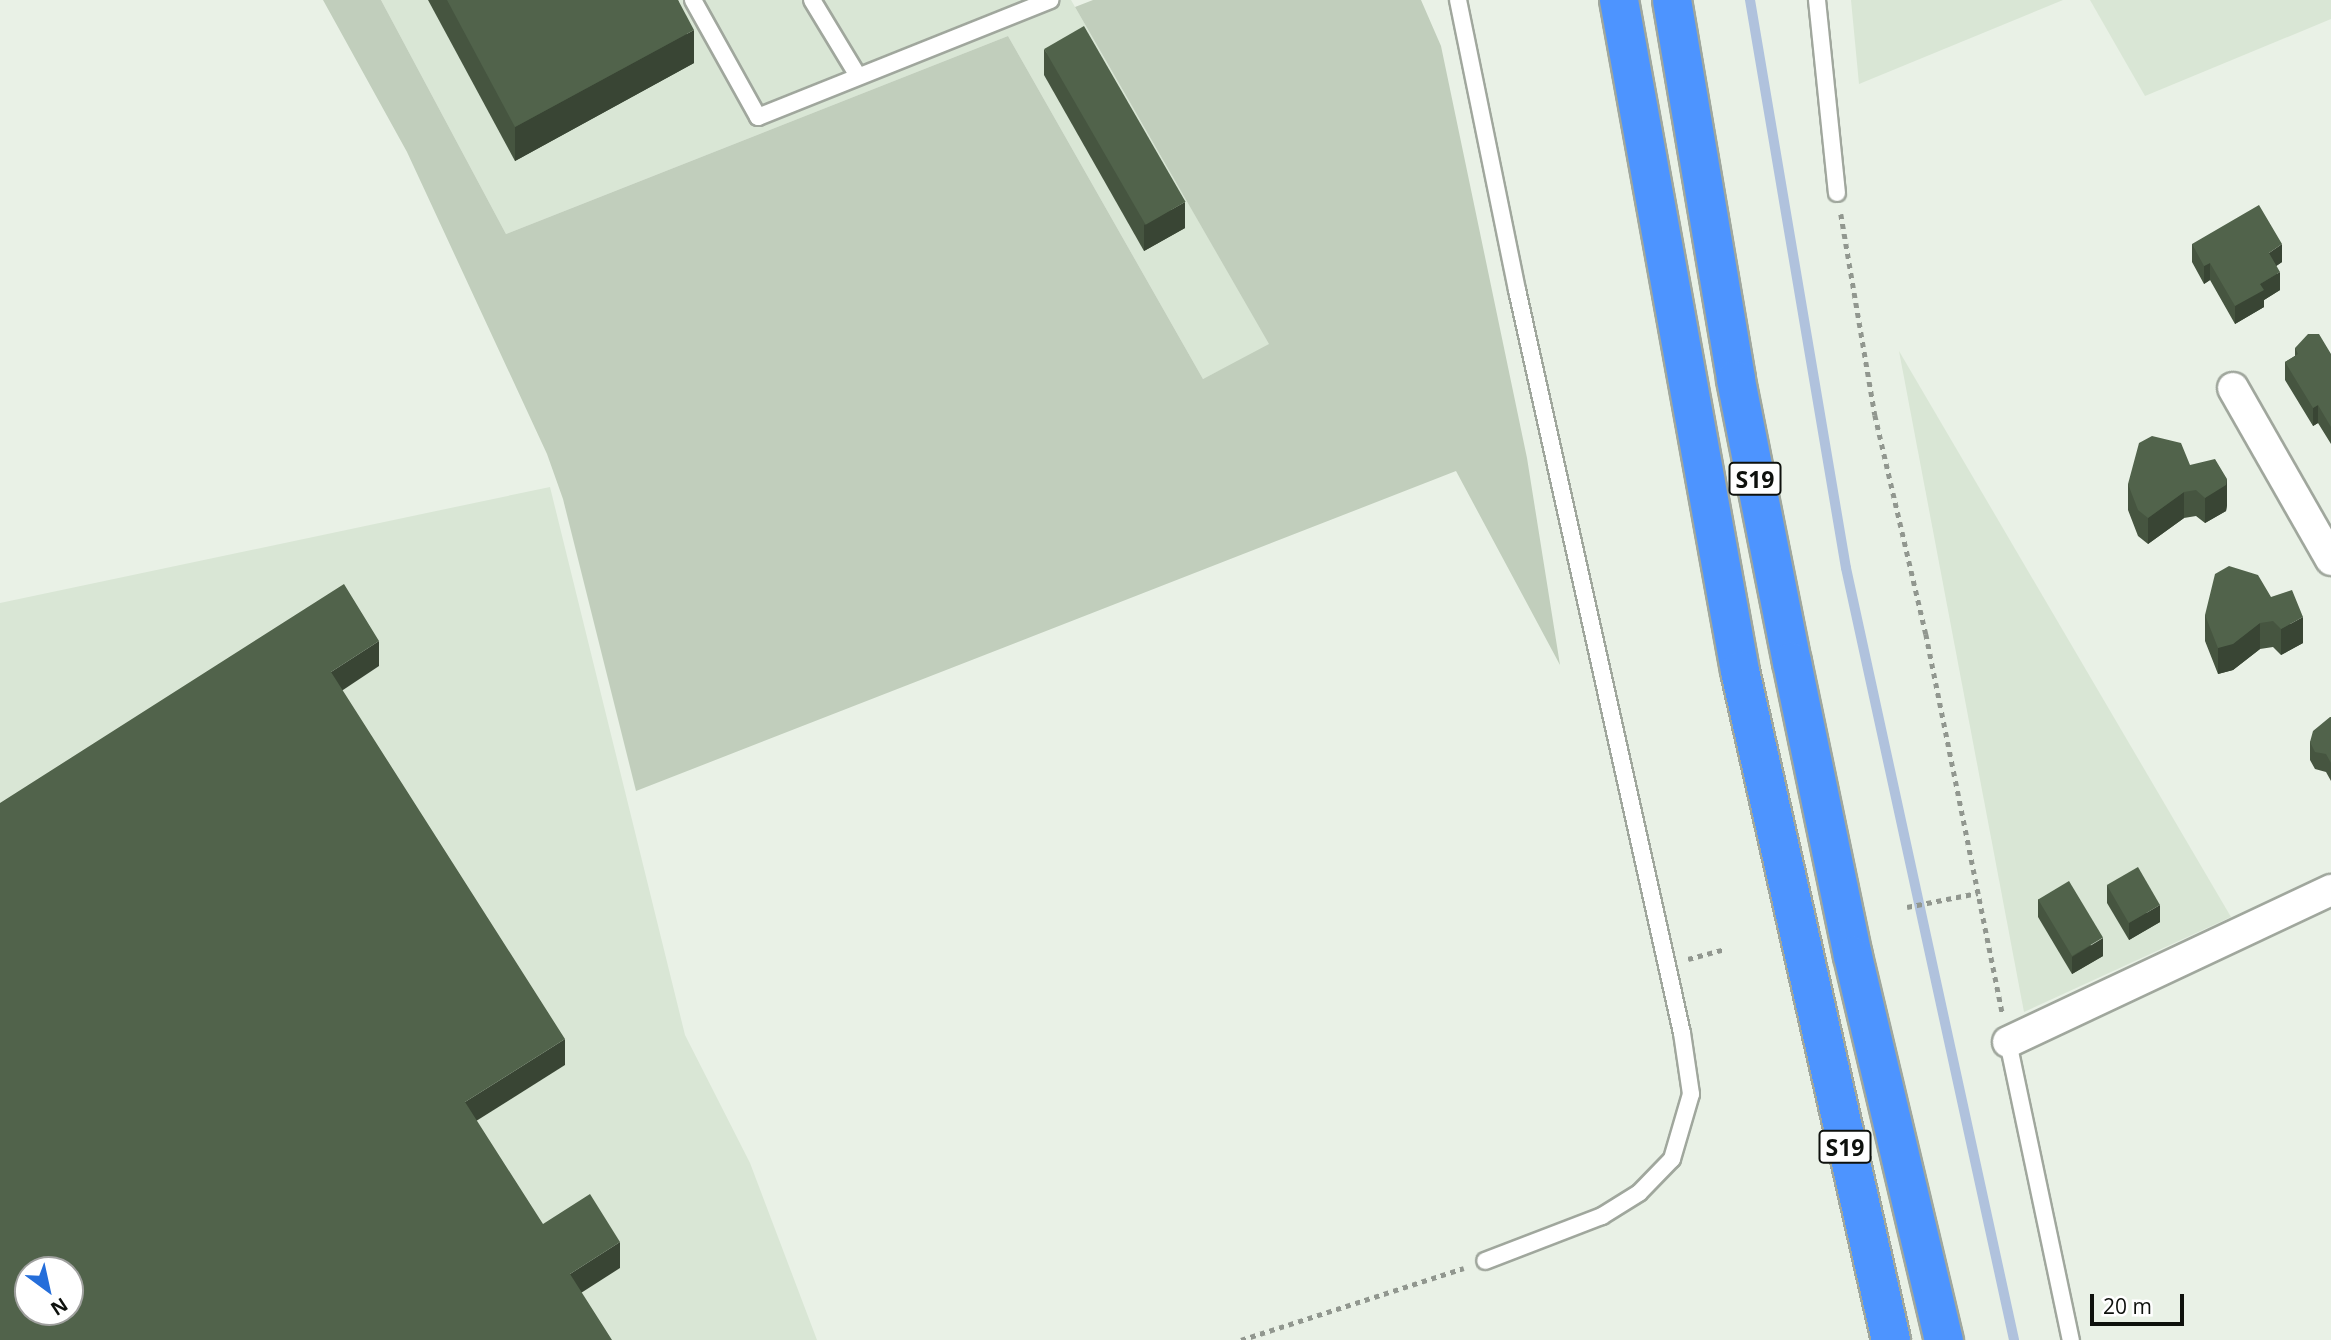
<!DOCTYPE html>
<style>
body{margin:0}
#map{position:relative;width:2331px;height:1340px;overflow:hidden;background:#e9f1e6;font-family:"Open Sans",sans-serif}
div>[style]{position:absolute}
[style*='--x']{left:calc(var(--x)*1px);top:calc(var(--y)*1px);width:calc(var(--w)*1px);rotate:calc(var(--a)*1deg)}
.built>*{inset:0;background:#d9e6d5}
.green>*{inset:0;background:#c1cebc}
.stream>*{height:10px;margin:-5px;padding:0 5px;transform-origin:5px;border-radius:5px;background:#b0c2dd}
.path>*{height:4.5px;margin-top:-2.25px;transform-origin:0;background:repeating-linear-gradient(90deg,#91978f 0 5px,transparent 0 10px)}
.roads{filter:drop-shadow(2px 0 #a0a79d) drop-shadow(-2px 0 #a0a79d) drop-shadow(0 2px #a0a79d) drop-shadow(0 -2px #a0a79d)}
.service>*{height:16px;margin:-8px;padding:0 8px;transform-origin:8px;border-radius:8px;background:#fff}
.minor>*{height:30px;margin:-15px;padding:0 15px;transform-origin:15px;border-radius:15px;background:#fff}
.motorway>*{height:38px;margin:-19px;padding:0 19px;transform-origin:19px;border-radius:19px;background:#4d94ff}
.wall>*{inset:0;background:#465540}
.shaded-wall>*{inset:0;background:#394534}
.building>*{inset:0;background:#51634b;transform-origin:0 0}
span{translate:-50% -50%;white-space:nowrap;text-align:center;line-height:1.15;-webkit-text-stroke:7px #fff;paint-order:stroke}
.shield-label span{padding:2px 5px;background:#fff;border:2px solid;border-radius:5px;-webkit-text-stroke-width:0}
.shield-label{font-size:23px;color:#0e110d;font-weight:700}
.north{position:absolute;left:14px;top:1256px;width:70px;height:70px;box-sizing:border-box;background:#fff;border:2px solid #9fa09e;border-radius:50%;rotate:147deg;font-size:19px;font-weight:700;line-height:28px;text-align:center;color:#0e110d}
.north::after{content:'';display:block;margin:auto;width:24px;height:32px;background:#256eda;clip-path:polygon(50% 0,100% 100%,50% 72%,0 100%)}
.scale{position:absolute;left:2090px;top:1294px;width:94px;height:32px;box-sizing:border-box;border:4px solid #0e110d;border-top:0;padding-left:9px;font-size:21px;line-height:24px;white-space:nowrap;color:#0e110d;-webkit-text-stroke:5px #fff;paint-order:stroke}
</style>
<div id="map">
<div class="built">
<i style="clip-path:polygon(381px 0,1071px 0,1270px 345px,1203px 379px,1008px 36px,506px 234px)"></i>
<i style="clip-path:polygon(1851px 0,2063px 0,1859px 84px)"></i>
<i style="clip-path:polygon(2090px 0,2331px 0,2331px 19px,2145px 96px)"></i>
<i style="clip-path:polygon(1899px 351px,2231px 917px,2024px 1012px)"></i>
<i style="clip-path:polygon(evenodd,550px 487px,685px 1035px,750px 1163px,817px 1340px,0 1340px,0 603px,550px 487px,28px 1270px,70px 1270px,70px 1312px,28px 1312px,28px 1270px)"></i>
</div>
<div class="green">
<i style="clip-path:polygon(323px 0,381px 0,506px 234px,1008px 36px,1203px 379px,1269px 344px,1075px 7px,1093px 0,1421px 0,1441px 46px,1527px 458px,1560px 665px,1456px 471px,636px 791px,563px 499px,547px 454px,407px 152px)"></i>
</div>
<div class="stream">
<i style="--x:1750;--y:0;--w:576;--a:80.41"></i>
<i style="--x:1846;--y:568;--w:790;--a:77.72"></i>
</div>
<div class="path">
<i style="--x:1841;--y:214;--w:204;--a:80.4"></i>
<i style="--x:1875;--y:415;--w:225;--a:76.9"></i>
<i style="--x:1926;--y:634;--w:386;--a:78.6"></i>
<i style="--x:1907;--y:907;--w:72;--a:-11.2"></i>
<i style="--x:1688;--y:959;--w:38;--a:-15"></i>
<i style="--x:1241;--y:1340;--w:234;--a:-17.9"></i>
</div>
<div class="roads">
<div class="service">
<i style="--x:693;--y:0;--w:134;--a:60.9"></i>
<i style="--x:758;--y:117;--w:315;--a:-21.8"></i>
<i style="--x:812;--y:0;--w:89;--a:58.8"></i>
<i style="--x:1458;--y:0;--w:296;--a:78.5"></i>
<i style="--x:1517;--y:290;--w:761;--a:77.48"></i>
<i style="--x:1682;--y:1033;--w:62;--a:81.6"></i>
<i style="--x:1691;--y:1094;--w:68;--a:106.3"></i>
<i style="--x:1672;--y:1159;--w:47;--a:134.1"></i>
<i style="--x:1639;--y:1193;--w:44;--a:148.1"></i>
<i style="--x:1602;--y:1216;--w:125;--a:159"></i>
<i style="--x:1817;--y:0;--w:194;--a:84.1"></i>
<i style="--x:2008;--y:1042;--w:305;--a:78.1"></i>
</div>
<div class="minor">
<i style="--x:2233;--y:388;--w:198;--a:60.3"></i>
<i style="--x:2008;--y:1042;--w:357;--a:-25.2"></i>
</div>
<div class="motorway">
<i style="--x:1619;--y:0;--w:682;--a:79.78"></i>
<i style="--x:1740;--y:671;--w:686;--a:77.28"></i>
<i style="--x:1672;--y:0;--w:385;--a:80.4"></i>
<i style="--x:1736;--y:380;--w:288;--a:78.8"></i>
<i style="--x:1792;--y:662;--w:300;--a:78.3"></i>
<i style="--x:1853;--y:956;--w:395;--a:76.7"></i>
</div>
</div>
<div class="wall">
<i style="clip-path:polygon(428px 0,678px 0,694px 63px,515px 161px)"></i>
<i style="clip-path:polygon(1044px 49px,1185px 228px,1144px 251px,1044px 75px)"></i>
<i style="clip-path:polygon(2192px 244px,2282px 262px,2276px 266px,2280px 290px,2264px 300px,2264px 307px,2235px 324px,2210px 280px,2204px 284px,2192px 262px)"></i>
<i style="clip-path:polygon(2295px 348px,2331px 354px,2331px 444px,2318px 423px,2313px 426px,2285px 380px,2285px 362px,2295px 356px)"></i>
<i style="clip-path:polygon(2190px 465px,2227px 505px,2226px 511px,2205px 523px,2196px 516px,2184px 518px,2148px 544px,2138px 536px,2128px 510px,2128px 484px)"></i>
<i style="clip-path:polygon(2271px 597px,2303px 643px,2281px 655px,2273px 647px,2260px 649px,2233px 670px,2218px 674px,2205px 641px,2205px 615px)"></i>
<i style="clip-path:polygon(2331px 717px,2331px 781px,2326px 772px,2315px 769px,2310px 760px,2310px 742px)"></i>
<i style="clip-path:polygon(2107px 885px,2160px 922px,2129px 940px,2107px 903px)"></i>
<i style="clip-path:polygon(2038px 899px,2103px 956px,2072px 974px,2038px 917px)"></i>
</div>
<div class="shaded-wall">
<i style="clip-path:polygon(694px 30px,694px 63px,515px 161px,515px 127px)"></i>
<i style="clip-path:polygon(1185px 202px,1185px 228px,1144px 251px,1144px 225px)"></i>
<i style="clip-path:polygon(2282px 244px,2282px 262px,2269px 271px,2269px 253px)"></i>
<i style="clip-path:polygon(2210px 263px,2210px 280px,2204px 284px,2204px 266px)"></i>
<i style="clip-path:polygon(2280px 272px,2280px 290px,2264px 300px,2264px 307px,2235px 324px,2235px 306px,2260px 284px)"></i>
<i style="clip-path:polygon(2318px 405px,2318px 423px,2313px 426px,2313px 408px)"></i>
<i style="clip-path:polygon(2227px 479px,2227px 505px,2226px 511px,2205px 523px,2205px 498px)"></i>
<i style="clip-path:polygon(2184px 492px,2184px 518px,2148px 544px,2148px 518px)"></i>
<i style="clip-path:polygon(2303px 617px,2303px 643px,2281px 655px,2281px 629px)"></i>
<i style="clip-path:polygon(2260px 623px,2260px 649px,2233px 670px,2218px 674px,2218px 648px)"></i>
<i style="clip-path:polygon(379px 641px,379px 666px,331px 698px,331px 672px)"></i>
<i style="clip-path:polygon(2160px 905px,2160px 922px,2129px 940px,2129px 923px)"></i>
<i style="clip-path:polygon(2103px 938px,2103px 956px,2072px 974px,2072px 957px)"></i>
<i style="clip-path:polygon(565px 1039px,565px 1065px,465px 1128px,465px 1102px)"></i>
<i style="clip-path:polygon(620px 1242px,620px 1268px,570px 1300px,570px 1274px)"></i>
</div>
<div class="building">
<i style="clip-path:polygon(447px 0,678px 0,694px 30px,515px 127px)"></i>
<i style="left:1084px;top:26px;width:203px;height:46px;rotate:60deg"></i>
<i style="clip-path:polygon(2259px 205px,2282px 244px,2269px 253px,2280px 272px,2260px 284px,2264px 290px,2235px 306px,2210px 263px,2204px 266px,2192px 244px)"></i>
<i style="clip-path:polygon(2308px 334px,2319px 334px,2331px 354px,2331px 427px,2318px 405px,2313px 408px,2285px 362px,2298px 354px,2295px 348px)"></i>
<i style="clip-path:polygon(2152px 436px,2181px 443px,2190px 465px,2215px 459px,2227px 479px,2226px 485px,2205px 498px,2196px 490px,2184px 492px,2148px 518px,2138px 510px,2128px 484px,2139px 443px)"></i>
<i style="clip-path:polygon(2229px 566px,2258px 575px,2271px 597px,2292px 590px,2303px 617px,2281px 629px,2273px 621px,2260px 623px,2233px 644px,2218px 648px,2205px 615px,2215px 574px)"></i>
<i style="clip-path:polygon(evenodd,344px 584px,379px 641px,331px 672px,565px 1039px,465px 1102px,543px 1224px,590px 1194px,620px 1242px,570px 1274px,612px 1340px,0 1340px,0 803px,344px 584px,28px 1270px,70px 1270px,70px 1312px,28px 1312px,28px 1270px)"></i>
<i style="clip-path:polygon(2330px 717px,2331px 717px,2331px 763px,2326px 754px,2315px 752px,2310px 742px,2313px 731px)"></i>
<i style="left:2138px;top:867px;width:44px;height:36px;rotate:60deg"></i>
<i style="left:2069px;top:881px;width:66px;height:36px;rotate:59deg"></i>
</div>
<div class="shield-label">
<span style="left:1755px;top:479px">S19</span>
<span style="left:1845px;top:1147px">S19</span>
</div>
<div class="north">N</div>
<div class="scale">20 m</div>
</div>
